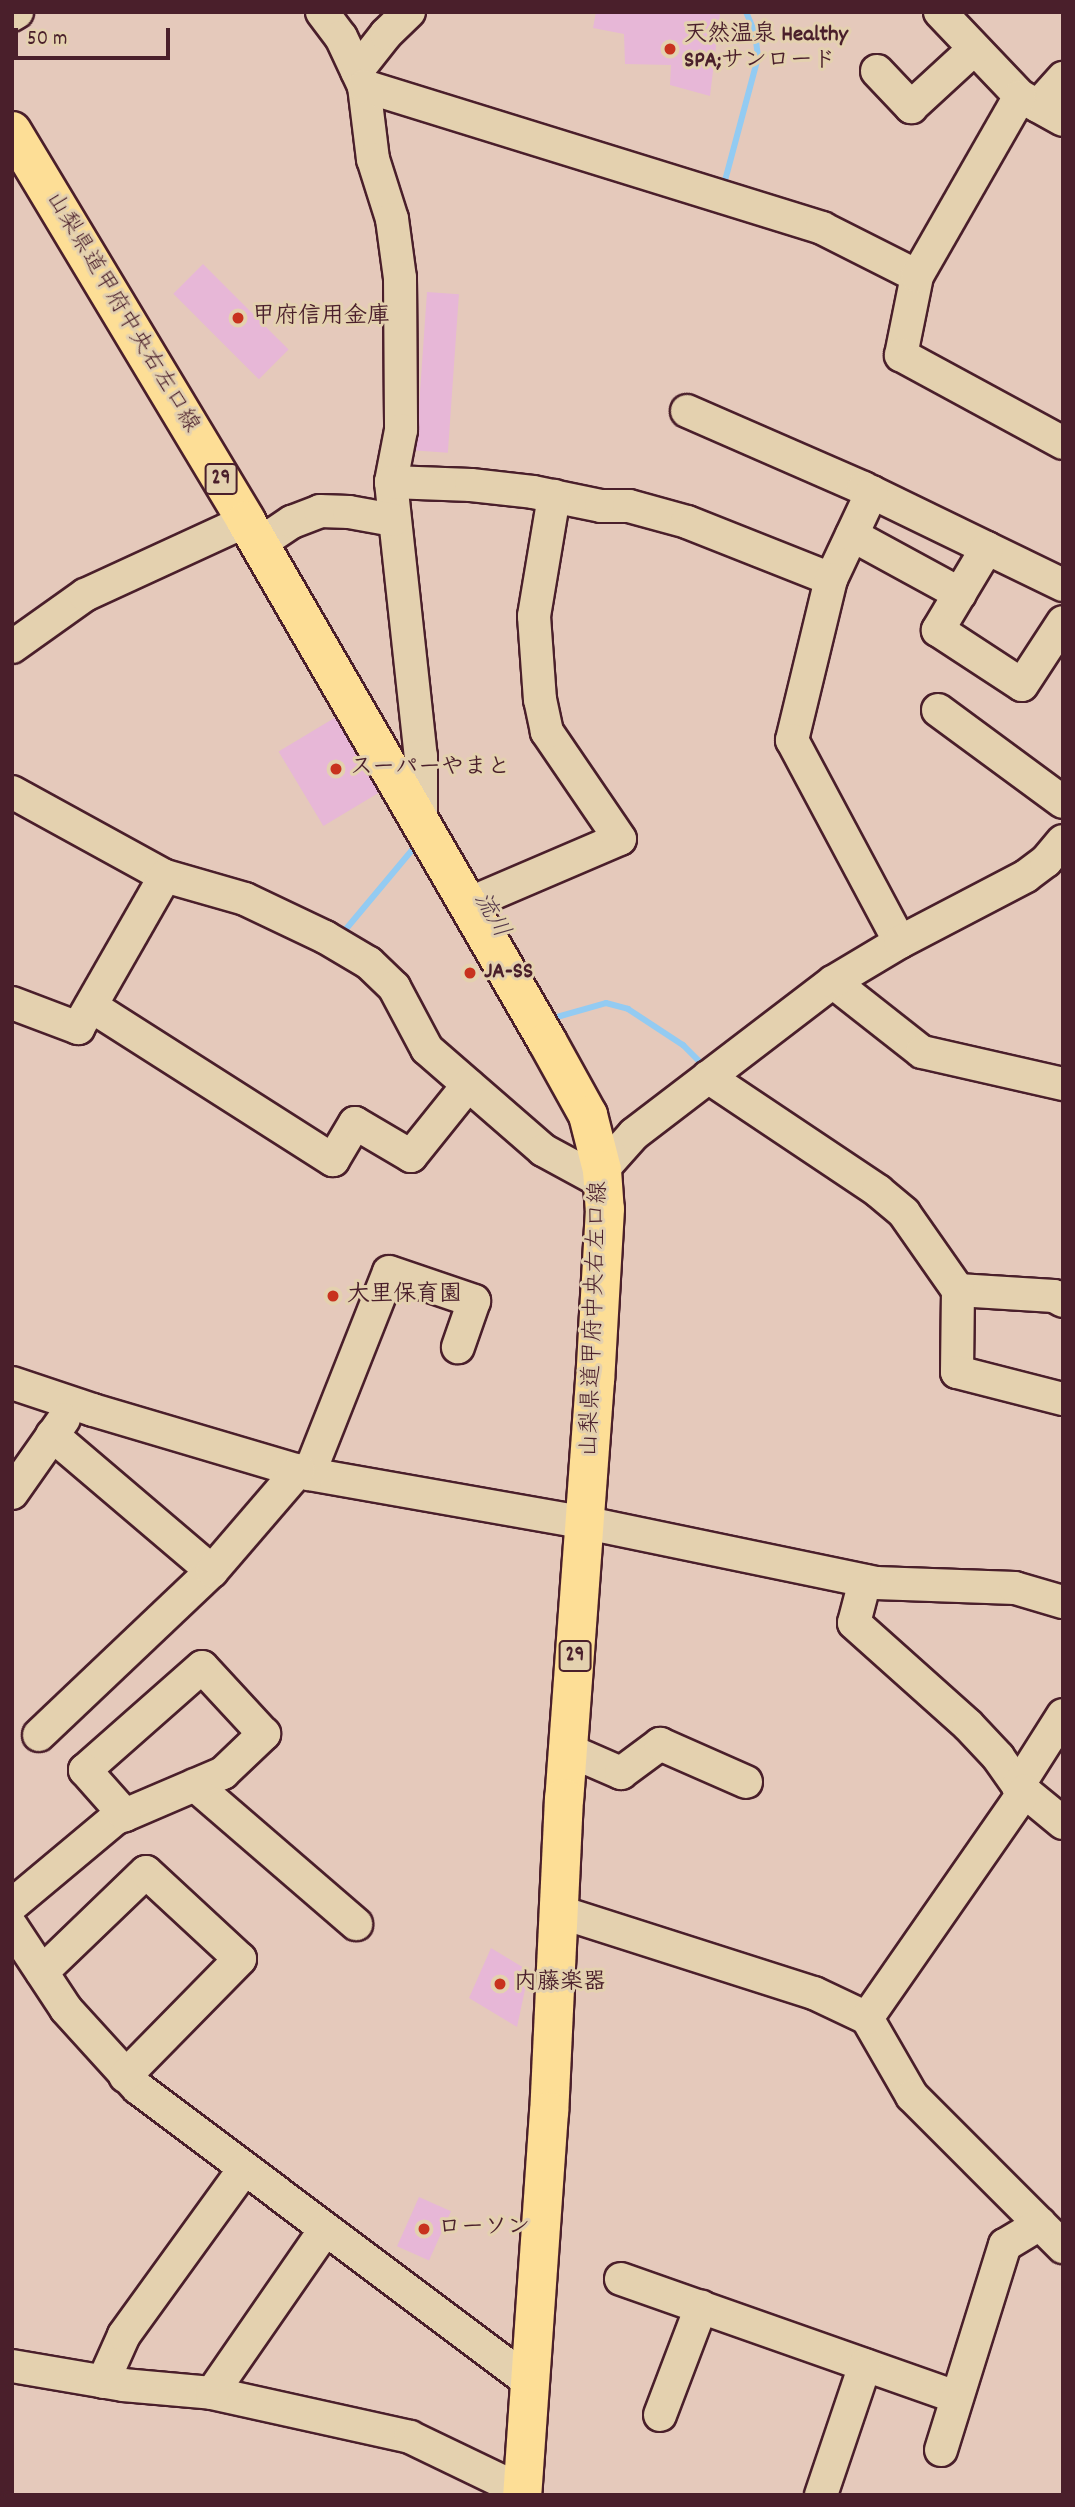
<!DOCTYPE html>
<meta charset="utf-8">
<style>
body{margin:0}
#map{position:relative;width:1075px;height:2507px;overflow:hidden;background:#e5c9bb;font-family:Dekko,"Klee One",sans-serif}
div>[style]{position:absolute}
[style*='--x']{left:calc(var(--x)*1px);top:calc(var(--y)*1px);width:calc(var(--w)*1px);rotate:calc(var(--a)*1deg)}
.stream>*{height:6px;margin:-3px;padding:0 3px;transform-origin:3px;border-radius:3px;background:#93cbf2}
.building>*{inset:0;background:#e7b7d7;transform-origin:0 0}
.roads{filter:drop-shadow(2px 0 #4a1f2b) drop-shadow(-2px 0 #4a1f2b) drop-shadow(0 2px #4a1f2b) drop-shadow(0 -2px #4a1f2b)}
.minor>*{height:32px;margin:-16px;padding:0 16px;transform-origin:16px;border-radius:16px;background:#e4d1af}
.major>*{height:38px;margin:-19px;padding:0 19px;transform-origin:19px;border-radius:19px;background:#fdde96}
.dots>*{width:19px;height:19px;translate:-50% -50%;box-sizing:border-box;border:4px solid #e4d1af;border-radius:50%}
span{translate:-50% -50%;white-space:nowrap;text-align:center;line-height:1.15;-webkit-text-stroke:6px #e4d1af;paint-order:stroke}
.shield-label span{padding:2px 5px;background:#e4d1af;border:2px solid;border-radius:5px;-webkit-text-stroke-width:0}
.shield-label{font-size:21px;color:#4a1f2b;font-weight:700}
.poi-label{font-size:23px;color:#4a1f2b;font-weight:700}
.left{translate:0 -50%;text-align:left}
.street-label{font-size:23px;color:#4a1f2b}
.water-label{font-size:24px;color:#553949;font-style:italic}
.frame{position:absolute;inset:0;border:14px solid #4a1f2b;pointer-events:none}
.scale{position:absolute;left:14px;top:28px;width:156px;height:32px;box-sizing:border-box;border:4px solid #4a1f2b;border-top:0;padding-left:9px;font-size:21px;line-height:24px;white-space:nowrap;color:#4a1f2b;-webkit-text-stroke:5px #e4d1af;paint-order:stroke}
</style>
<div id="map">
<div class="stream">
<i style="--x:723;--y:188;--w:136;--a:-75"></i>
<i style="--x:758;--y:57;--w:24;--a:-97"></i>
<i style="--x:755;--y:33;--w:23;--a:-113"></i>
<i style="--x:341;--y:935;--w:119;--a:-50.1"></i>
<i style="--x:550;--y:1019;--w:58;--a:-15.9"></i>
<i style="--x:606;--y:1003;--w:23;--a:15"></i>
<i style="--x:628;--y:1009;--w:66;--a:33.2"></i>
<i style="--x:683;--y:1045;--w:34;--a:45"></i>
</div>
<div class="building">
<i style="clip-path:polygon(596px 12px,720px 13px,710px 96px,670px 85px,671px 65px,625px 64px,624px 34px,593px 28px)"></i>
<i style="left:203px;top:264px;width:121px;height:42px;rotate:45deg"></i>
<i style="left:427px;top:292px;width:32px;height:159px;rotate:4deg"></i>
<i style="left:336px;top:717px;width:87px;height:67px;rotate:59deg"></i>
<i style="clip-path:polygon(491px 1948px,529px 1971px,517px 2027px,469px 1998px)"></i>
<i style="left:419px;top:2197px;width:35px;height:54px;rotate:24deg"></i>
</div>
<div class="roads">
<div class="minor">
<i style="--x:322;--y:12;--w:31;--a:53"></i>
<i style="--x:341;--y:37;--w:54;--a:64.9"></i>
<i style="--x:364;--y:86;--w:74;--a:83"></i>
<i style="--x:373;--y:159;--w:63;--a:72.4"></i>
<i style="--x:392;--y:219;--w:60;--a:82.3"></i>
<i style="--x:400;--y:278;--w:152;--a:89.6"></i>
<i style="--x:401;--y:430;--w:53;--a:100.9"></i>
<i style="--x:391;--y:482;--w:276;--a:83.8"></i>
<i style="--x:421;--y:756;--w:67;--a:90"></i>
<i style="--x:940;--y:12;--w:116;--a:46.4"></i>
<i style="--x:1020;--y:96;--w:49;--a:29.2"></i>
<i style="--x:12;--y:15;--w:6;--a:-31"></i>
<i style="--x:357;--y:71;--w:47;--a:-51.9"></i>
<i style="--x:386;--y:34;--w:32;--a:-44"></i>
<i style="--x:877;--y:71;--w:50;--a:46.6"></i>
<i style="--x:911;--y:107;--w:86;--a:-42.6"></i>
<i style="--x:364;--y:86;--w:480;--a:17.2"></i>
<i style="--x:822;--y:228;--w:106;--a:26.8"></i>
<i style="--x:917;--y:276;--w:81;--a:101.4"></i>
<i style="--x:901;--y:355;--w:184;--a:28.5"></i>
<i style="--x:1038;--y:106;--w:38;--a:-48"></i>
<i style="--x:917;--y:276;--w:207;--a:-60.2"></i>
<i style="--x:687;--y:411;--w:192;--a:23.6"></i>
<i style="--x:863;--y:488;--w:222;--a:25.9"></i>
<i style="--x:391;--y:482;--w:80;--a:2.1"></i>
<i style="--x:471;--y:485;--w:62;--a:6.4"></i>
<i style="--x:533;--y:492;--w:69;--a:11.6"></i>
<i style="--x:601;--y:506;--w:28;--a:0"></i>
<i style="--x:629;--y:506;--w:60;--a:15.4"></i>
<i style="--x:687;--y:522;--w:155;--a:21.6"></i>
<i style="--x:872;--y:492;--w:96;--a:115.2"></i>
<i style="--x:831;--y:579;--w:166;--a:103.6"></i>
<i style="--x:792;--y:740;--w:229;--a:61.9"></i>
<i style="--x:852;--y:535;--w:123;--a:28.6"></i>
<i style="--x:259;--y:544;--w:40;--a:-34"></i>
<i style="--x:292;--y:522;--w:30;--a:-21"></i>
<i style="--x:320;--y:511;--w:29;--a:2"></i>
<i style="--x:349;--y:512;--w:45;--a:10.3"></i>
<i style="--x:987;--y:548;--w:96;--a:120.9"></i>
<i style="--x:938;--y:630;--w:100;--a:33.2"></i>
<i style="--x:1022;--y:685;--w:75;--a:-56.9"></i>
<i style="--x:12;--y:647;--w:90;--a:-35.5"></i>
<i style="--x:85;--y:595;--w:177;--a:-24.7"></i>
<i style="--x:938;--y:710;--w:155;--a:36.4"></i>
<i style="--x:12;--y:792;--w:175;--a:28.8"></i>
<i style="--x:165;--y:876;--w:83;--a:16"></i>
<i style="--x:245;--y:899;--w:89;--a:25.4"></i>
<i style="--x:325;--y:937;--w:51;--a:30.6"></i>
<i style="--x:369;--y:963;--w:35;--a:44"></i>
<i style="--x:394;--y:987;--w:70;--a:62"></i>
<i style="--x:427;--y:1049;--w:154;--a:41"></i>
<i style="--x:543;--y:1150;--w:69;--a:28.4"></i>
<i style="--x:468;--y:904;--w:165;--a:-23.2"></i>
<i style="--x:620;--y:839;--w:130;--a:-124.3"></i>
<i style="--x:547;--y:732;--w:33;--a:-102"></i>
<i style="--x:540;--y:700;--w:84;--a:-94.1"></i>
<i style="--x:534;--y:616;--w:122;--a:-80.5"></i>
<i style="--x:833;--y:982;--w:113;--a:38.2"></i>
<i style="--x:922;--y:1052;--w:145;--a:12.8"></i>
<i style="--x:12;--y:1003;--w:71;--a:20.7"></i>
<i style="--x:78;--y:1028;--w:175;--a:-60.2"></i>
<i style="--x:91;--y:1006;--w:287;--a:32.5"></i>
<i style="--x:333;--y:1160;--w:43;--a:-59.3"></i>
<i style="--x:355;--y:1123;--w:65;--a:30.5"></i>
<i style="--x:411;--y:1156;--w:91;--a:-51.2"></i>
<i style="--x:708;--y:1077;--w:205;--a:33.8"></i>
<i style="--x:878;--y:1191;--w:34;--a:40"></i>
<i style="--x:904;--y:1213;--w:94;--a:55"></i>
<i style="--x:958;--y:1290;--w:96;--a:3.6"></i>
<i style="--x:1054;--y:1296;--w:10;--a:29"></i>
<i style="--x:602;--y:1170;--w:48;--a:-48.4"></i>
<i style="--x:634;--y:1134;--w:250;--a:-37.4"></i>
<i style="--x:833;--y:982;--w:78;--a:-30.8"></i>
<i style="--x:900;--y:942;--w:142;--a:-27.6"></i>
<i style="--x:1026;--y:876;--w:25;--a:-37"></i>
<i style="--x:1046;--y:861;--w:26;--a:-50"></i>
<i style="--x:958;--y:1290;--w:82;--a:90.7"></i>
<i style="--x:957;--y:1372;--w:109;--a:14.3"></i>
<i style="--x:12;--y:1383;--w:85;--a:18.4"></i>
<i style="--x:93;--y:1410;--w:225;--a:16.5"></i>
<i style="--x:309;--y:1474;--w:282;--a:10"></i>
<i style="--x:587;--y:1523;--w:295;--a:11.7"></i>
<i style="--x:876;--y:1583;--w:139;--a:2.1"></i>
<i style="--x:1015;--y:1588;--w:50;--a:16.3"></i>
<i style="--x:52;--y:1435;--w:210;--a:40.4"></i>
<i style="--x:309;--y:1474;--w:217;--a:-68.4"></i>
<i style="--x:389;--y:1272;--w:90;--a:18.8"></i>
<i style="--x:474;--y:1301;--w:49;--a:109.2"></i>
<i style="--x:12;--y:1493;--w:90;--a:-54.9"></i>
<i style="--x:865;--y:1581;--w:43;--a:104.7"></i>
<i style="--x:854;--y:1623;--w:153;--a:41.8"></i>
<i style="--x:968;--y:1725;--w:44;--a:46.8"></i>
<i style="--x:998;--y:1757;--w:35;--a:55"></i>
<i style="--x:1018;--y:1786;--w:58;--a:39.4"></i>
<i style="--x:39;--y:1735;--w:238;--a:-43.5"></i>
<i style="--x:212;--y:1571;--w:133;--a:-49.3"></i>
<i style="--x:568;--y:1750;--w:58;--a:23.5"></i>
<i style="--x:621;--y:1773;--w:49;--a:-36.6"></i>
<i style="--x:660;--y:1744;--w:94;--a:23.8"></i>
<i style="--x:195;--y:1785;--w:213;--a:40.8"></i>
<i style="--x:1018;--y:1786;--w:84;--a:-57.6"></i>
<i style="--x:12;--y:1905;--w:136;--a:-39.9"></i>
<i style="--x:116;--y:1818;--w:9;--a:-18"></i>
<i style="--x:125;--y:1815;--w:107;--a:-23.2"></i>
<i style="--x:223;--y:1773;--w:57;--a:-43.6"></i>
<i style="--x:264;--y:1734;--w:91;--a:-132.8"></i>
<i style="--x:202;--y:1667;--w:156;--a:138.6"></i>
<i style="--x:85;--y:1770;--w:60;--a:48.4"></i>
<i style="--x:560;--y:1912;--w:267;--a:17.7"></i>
<i style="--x:814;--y:1993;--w:59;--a:25.3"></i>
<i style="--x:867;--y:2018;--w:90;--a:60"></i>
<i style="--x:912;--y:2096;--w:214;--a:45"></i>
<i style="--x:12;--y:1927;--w:98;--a:56.6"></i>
<i style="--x:66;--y:2009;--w:107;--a:47.7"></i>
<i style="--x:138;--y:2088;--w:490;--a:36.9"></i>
<i style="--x:42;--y:1972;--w:144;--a:-43.9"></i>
<i style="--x:146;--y:1872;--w:128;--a:42.8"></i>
<i style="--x:240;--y:1959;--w:164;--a:134.5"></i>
<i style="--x:867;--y:2018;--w:277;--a:-55.2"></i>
<i style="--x:621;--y:2279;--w:356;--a:19.4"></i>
<i style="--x:12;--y:2366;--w:113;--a:9.7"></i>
<i style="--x:123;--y:2385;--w:89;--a:5.1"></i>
<i style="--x:212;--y:2393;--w:203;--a:12.5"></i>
<i style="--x:410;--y:2437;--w:124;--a:25.7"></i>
<i style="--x:103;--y:2382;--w:51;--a:-65.9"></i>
<i style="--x:124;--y:2335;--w:205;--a:-54.1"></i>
<i style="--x:212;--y:2393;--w:198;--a:-55.3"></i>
<i style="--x:660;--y:2415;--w:116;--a:-69.2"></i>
<i style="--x:941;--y:2450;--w:215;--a:-72.7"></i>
<i style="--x:1005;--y:2245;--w:41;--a:-31"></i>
<i style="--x:821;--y:2495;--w:137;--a:-71.3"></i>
</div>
<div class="major">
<i style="--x:12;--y:131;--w:455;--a:59"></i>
<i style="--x:246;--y:521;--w:601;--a:59.94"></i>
<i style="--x:547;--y:1041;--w:85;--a:61"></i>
<i style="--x:588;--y:1115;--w:57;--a:75.7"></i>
<i style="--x:602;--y:1170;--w:39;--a:86"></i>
<i style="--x:605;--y:1209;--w:171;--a:93.3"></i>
<i style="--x:595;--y:1380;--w:419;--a:94.2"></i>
<i style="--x:564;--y:1798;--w:314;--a:92.7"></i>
<i style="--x:549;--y:2112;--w:384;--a:94"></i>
</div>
</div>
<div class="dots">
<i style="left:670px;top:49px;background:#c8321e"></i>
<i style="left:238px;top:318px;background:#c8321e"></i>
<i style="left:336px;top:769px;background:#c8321e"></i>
<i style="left:470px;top:973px;background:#c8321e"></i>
<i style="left:333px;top:1296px;background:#c8321e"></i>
<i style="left:500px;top:1984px;background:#c8321e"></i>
<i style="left:424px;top:2229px;background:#c8321e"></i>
</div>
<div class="shield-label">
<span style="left:221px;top:479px">29</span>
<span style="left:575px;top:1656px">29</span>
</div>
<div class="poi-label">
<span class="left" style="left:684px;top:49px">天然温泉 Healthy<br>SPA;サンロード</span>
<span class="left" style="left:252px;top:318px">甲府信用金庫</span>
<span class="left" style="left:350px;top:769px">スーパーやまと</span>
<span class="left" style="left:484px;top:973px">JA-SS</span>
<span class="left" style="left:347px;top:1296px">大里保育園</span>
<span class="left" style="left:514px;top:1984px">内藤楽器</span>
<span class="left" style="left:438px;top:2229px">ローソン</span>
</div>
<div class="street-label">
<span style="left:121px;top:313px;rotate:59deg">山梨県道甲府中央右左口線</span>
<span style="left:596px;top:1319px;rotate:-88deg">山梨県道甲府中央右左口線</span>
</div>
<div class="water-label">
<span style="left:490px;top:916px;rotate:60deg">流川</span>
</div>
<div class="frame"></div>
<div class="scale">50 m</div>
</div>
